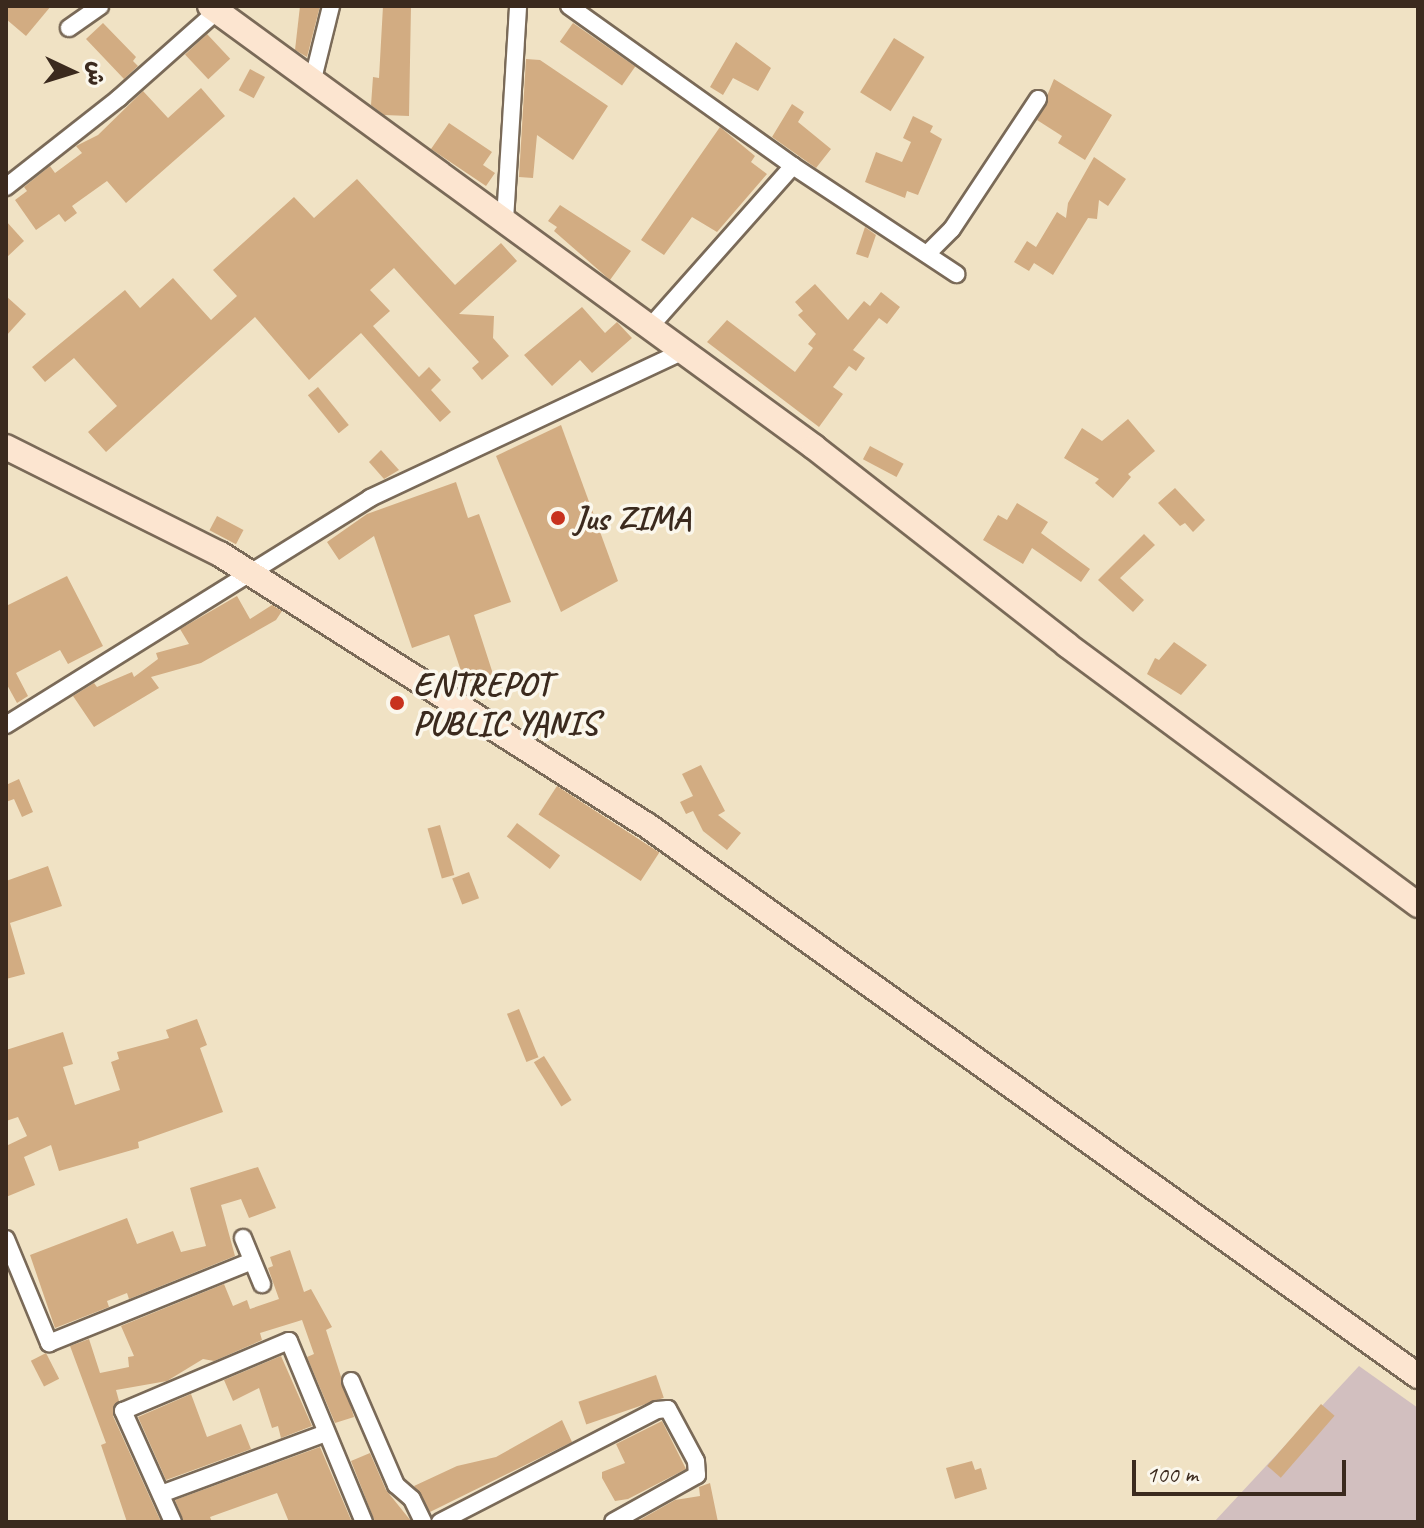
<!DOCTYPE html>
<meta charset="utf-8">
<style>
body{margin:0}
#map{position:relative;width:1424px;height:1528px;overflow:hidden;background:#f0e2c4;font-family:Caveat,"Playpen Sans Arabic",sans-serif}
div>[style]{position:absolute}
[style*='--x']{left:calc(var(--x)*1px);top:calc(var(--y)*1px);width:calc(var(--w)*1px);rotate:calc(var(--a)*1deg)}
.industrial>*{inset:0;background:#d2bfbf}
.building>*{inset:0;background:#d2ac82;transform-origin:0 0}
.roads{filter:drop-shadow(2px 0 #7a6a58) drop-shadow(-2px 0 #7a6a58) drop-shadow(0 2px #7a6a58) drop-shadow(0 -2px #7a6a58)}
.minor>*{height:16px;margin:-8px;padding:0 8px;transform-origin:8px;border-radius:8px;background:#fff}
.secondary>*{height:24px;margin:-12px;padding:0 12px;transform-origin:12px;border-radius:12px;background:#fce5d0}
.dots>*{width:22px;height:22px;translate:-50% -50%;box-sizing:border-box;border:4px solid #fbf7ec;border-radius:50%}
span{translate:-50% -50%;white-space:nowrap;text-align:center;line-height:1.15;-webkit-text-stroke:7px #fbf7ec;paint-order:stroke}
.poi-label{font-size:34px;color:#3b2a1e;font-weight:700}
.left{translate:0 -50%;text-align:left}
.frame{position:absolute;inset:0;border:8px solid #3b2a1e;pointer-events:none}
.north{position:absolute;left:32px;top:32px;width:80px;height:80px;-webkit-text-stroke:6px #fbf7ec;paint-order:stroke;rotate:94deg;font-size:22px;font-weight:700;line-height:32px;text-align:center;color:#3b2a1e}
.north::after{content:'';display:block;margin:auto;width:28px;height:36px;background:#3b2a1e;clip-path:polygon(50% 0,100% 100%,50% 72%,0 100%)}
.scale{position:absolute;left:1132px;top:1460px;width:214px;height:36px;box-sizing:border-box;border:4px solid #3b2a1e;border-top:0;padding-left:10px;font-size:24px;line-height:28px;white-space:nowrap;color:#3b2a1e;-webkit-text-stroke:6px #fbf7ec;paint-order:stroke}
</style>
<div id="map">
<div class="industrial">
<i style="clip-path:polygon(1359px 1366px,1418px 1408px,1418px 1522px,1214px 1522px)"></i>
</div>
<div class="building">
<i style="clip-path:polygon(6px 6px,51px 6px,26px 36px,6px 19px)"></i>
<i style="clip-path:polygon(300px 6px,320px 6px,307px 57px,295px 50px)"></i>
<i style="clip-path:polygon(383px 6px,411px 6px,409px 116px,384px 115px,371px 105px,373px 77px,379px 78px)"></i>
<i style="clip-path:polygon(103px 23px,136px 57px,133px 61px,138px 66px,124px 79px,86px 39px)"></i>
<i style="left:573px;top:23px;width:76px;height:23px;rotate:35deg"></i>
<i style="left:207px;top:34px;width:34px;height:30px;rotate:47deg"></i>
<i style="left:894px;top:38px;width:36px;height:64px;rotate:32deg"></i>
<i style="clip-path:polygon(736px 42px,771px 68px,758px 91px,733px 78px,723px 95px,710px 87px)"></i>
<i style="clip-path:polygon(526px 59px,540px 60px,608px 106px,573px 160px,537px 135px,533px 178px,519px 177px)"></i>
<i style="left:250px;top:69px;width:17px;height:24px;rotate:28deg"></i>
<i style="clip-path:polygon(1054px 79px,1112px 115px,1085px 160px,1058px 143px,1062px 136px,1037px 120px)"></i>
<i style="clip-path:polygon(201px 88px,225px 116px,126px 203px,107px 181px,72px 206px,77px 213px,65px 222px,59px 214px,36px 230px,15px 200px,27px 191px,24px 187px,50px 166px,55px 173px,82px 153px,76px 146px,98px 135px,143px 91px,168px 118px)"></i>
<i style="clip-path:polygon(792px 104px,804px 112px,798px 122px,831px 149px,816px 168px,772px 137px)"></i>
<i style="clip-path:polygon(913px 116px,933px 126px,930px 132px,942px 139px,918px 195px,907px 191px,905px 198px,865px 182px,876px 152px,902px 162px,911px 142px,903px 138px)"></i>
<i style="clip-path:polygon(449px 123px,492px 152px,483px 165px,495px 173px,486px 186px,431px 149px)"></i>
<i style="clip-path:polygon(720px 127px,755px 156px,751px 162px,767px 174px,717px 232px,692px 217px,664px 255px,641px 240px)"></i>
<i style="clip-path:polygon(1094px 157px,1126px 179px,1108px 206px,1099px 200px,1097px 219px,1088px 218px,1053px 275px,1034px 263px,1029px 271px,1014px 262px,1027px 241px,1036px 247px,1057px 212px,1066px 218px,1068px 203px)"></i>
<i style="clip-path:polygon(357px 179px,455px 285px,501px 243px,517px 261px,459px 314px,494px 316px,493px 338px,509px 356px,482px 380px,472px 368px,479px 362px,394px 268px,370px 290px,390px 311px,373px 326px,419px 377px,429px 367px,441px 380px,431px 390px,451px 412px,440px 422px,361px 333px,309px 380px,255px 317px,106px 452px,88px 432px,117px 406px,74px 358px,45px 382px,32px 367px,125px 290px,140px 308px,173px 278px,211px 320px,237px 296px,213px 270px,294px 197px,314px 218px)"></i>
<i style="clip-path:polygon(560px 205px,631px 251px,610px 280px,554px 231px,557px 227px,548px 221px)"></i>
<i style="clip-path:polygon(6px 221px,24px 241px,6px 258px)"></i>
<i style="clip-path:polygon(865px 227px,876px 235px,868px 258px,856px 254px)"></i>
<i style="clip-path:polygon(815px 284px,848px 320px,864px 301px,870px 306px,881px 292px,900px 307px,887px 324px,879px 318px,853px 350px,865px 358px,856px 371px,849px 366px,833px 387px,843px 394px,819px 427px,707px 342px,727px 320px,795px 372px,813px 348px,808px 344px,816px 334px,798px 315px,803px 311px,795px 302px)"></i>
<i style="clip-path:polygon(6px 296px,26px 314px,6px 336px)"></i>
<i style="clip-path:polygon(582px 307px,605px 333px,617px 322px,632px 338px,592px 373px,580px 360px,552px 386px,524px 355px)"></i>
<i style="left:318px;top:387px;width:49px;height:13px;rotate:51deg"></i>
<i style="clip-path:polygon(1128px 419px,1155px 451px,1128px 474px,1131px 477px,1113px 498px,1095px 483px,1099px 479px,1064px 458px,1082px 428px,1102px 441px)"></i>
<i style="clip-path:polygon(561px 425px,618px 581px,561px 612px,496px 456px)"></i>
<i style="left:870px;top:446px;width:38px;height:15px;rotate:28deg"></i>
<i style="clip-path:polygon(381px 450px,399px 470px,384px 479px,369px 462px)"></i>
<i style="clip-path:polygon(456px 482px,468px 518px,479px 514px,511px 602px,474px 615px,493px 674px,465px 683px,449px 635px,412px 648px,374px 536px,339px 560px,327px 542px,367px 514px)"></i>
<i style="clip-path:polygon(1175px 488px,1205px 520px,1193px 532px,1185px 523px,1180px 526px,1158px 503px)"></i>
<i style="clip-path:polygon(1017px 503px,1048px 522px,1041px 533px,1090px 569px,1081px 582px,1032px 548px,1023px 564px,983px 540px,998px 515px,1007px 520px)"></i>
<i style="left:217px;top:516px;width:30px;height:16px;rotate:28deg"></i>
<i style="clip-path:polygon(1144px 534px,1155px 545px,1120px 578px,1144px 600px,1133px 612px,1098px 580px)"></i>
<i style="clip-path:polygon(67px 576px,103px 646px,68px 664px,60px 650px,16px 673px,28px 696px,17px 703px,6px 683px,6px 606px)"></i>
<i style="clip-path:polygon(237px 596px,250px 619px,272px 605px,282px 611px,276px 620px,201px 663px,151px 677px,159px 688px,94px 727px,73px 696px,94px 683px,97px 687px,132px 672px,134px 677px,158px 659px,156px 653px,189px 644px,180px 629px)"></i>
<i style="clip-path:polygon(1174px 642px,1207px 665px,1181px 695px,1147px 674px,1155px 658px,1159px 660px)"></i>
<i style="clip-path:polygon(701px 765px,725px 811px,718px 815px,741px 833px,727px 850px,703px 831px,693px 811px,686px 814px,680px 802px,693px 796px,682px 774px)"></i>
<i style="clip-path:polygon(19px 779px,33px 812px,22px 817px,14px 799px,6px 802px,6px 785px)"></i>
<i style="left:557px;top:786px;width:122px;height:34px;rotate:33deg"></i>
<i style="left:517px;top:823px;width:54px;height:17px;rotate:37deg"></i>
<i style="left:440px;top:825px;width:52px;height:13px;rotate:74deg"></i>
<i style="clip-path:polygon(48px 866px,62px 906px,10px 923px,25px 974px,6px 979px,6px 881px)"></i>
<i style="left:469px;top:872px;width:28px;height:18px;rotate:69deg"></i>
<i style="left:519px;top:1009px;width:52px;height:13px;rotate:68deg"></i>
<i style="clip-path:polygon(197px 1019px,207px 1045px,200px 1048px,223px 1112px,138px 1142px,139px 1148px,59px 1171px,51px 1145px,24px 1157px,35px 1185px,6px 1197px,6px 1146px,27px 1136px,18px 1117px,6px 1121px,6px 1050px,63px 1032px,73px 1064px,63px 1067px,75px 1105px,120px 1090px,111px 1062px,119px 1059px,117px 1052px,169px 1038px,166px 1030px)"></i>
<i style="left:544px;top:1056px;width:52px;height:12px;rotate:58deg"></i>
<i style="clip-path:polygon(258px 1167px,276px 1208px,249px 1218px,241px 1199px,221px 1205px,235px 1256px,129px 1299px,127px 1293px,107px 1301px,109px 1307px,55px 1328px,30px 1255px,127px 1218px,137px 1244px,173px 1231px,181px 1252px,206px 1246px,190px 1188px)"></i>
<i style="clip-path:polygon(290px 1250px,304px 1292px,311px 1289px,332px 1327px,326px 1330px,354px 1417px,335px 1423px,307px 1357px,314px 1354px,302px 1320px,260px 1333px,262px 1340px,214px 1361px,203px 1359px,167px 1381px,116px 1390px,119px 1401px,113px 1416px,161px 1522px,127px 1522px,101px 1445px,106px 1443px,70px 1346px,89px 1339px,100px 1373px,129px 1367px,128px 1357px,134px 1356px,121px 1326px,224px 1284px,233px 1306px,247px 1300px,250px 1309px,279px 1299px,268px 1268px,273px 1266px,270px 1257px)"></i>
<i style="left:46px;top:1353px;width:29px;height:17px;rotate:63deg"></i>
<i style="clip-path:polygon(281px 1356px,312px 1426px,281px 1438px,278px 1426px,272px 1428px,259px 1388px,233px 1401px,224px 1380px)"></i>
<i style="left:656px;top:1375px;width:24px;height:82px;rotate:71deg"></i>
<i style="clip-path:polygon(191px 1394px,207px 1437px,241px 1424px,251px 1449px,166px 1480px,138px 1417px)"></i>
<i style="left:1321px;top:1404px;width:18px;height:82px;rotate:41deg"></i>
<i style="clip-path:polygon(562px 1420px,572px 1442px,430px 1512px,414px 1486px,457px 1466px,496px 1457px)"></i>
<i style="clip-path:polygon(662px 1421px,686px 1469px,628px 1499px,615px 1501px,602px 1478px,602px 1472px,625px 1463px,616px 1444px)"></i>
<i style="clip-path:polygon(320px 1447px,351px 1520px,289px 1522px,277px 1493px,210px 1517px,212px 1522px,184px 1522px,175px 1500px)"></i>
<i style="clip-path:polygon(370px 1453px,386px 1490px,411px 1521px,375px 1522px,351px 1461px)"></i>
<i style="clip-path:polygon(972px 1461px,975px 1470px,981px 1468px,987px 1489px,955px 1499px,946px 1468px)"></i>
<i style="clip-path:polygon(710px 1483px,718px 1522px,636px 1522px,675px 1500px,700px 1496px,699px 1487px)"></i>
</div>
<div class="roads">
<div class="minor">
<i style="--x:569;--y:6;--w:275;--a:35.5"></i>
<i style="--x:69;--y:28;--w:38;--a:-35"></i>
<i style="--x:312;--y:83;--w:79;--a:-76.1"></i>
<i style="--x:6;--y:187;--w:144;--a:-38.2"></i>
<i style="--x:119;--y:98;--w:132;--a:-41.6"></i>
<i style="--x:505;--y:220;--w:214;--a:-86.5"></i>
<i style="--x:927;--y:254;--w:35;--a:-45"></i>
<i style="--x:952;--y:229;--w:156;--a:-56.5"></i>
<i style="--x:649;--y:328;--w:217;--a:-48.4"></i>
<i style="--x:793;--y:166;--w:196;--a:33.5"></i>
<i style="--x:6;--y:725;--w:429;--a:-31.9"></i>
<i style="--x:370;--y:498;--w:344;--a:-25.1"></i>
<i style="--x:243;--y:1238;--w:50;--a:67.6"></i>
<i style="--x:6;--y:1239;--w:113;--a:67.5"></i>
<i style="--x:49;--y:1343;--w:219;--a:-22"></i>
<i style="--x:351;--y:1381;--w:113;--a:66.6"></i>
<i style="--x:396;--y:1485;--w:21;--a:41"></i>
<i style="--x:412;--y:1499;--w:25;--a:64"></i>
<i style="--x:161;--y:1494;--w:173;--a:-20.3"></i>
<i style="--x:173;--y:1522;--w:122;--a:-114.2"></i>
<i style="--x:123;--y:1411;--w:180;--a:-22.9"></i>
<i style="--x:289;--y:1341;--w:196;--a:67.5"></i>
<i style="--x:440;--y:1522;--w:244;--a:-27.3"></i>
<i style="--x:657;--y:1410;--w:11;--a:-5"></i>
<i style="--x:668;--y:1409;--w:59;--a:61.7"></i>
<i style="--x:696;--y:1461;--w:14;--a:86"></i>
<i style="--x:697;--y:1475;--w:96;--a:150.8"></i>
</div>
<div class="secondary">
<i style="--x:210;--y:6;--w:748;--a:36.13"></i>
<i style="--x:814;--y:447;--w:321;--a:38"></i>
<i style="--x:1067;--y:645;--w:437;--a:36.5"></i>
<i style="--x:6;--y:447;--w:239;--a:26.6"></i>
<i style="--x:220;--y:554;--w:507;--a:32.44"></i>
<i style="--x:648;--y:826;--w:946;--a:35.54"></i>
</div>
</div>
<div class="dots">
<i style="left:558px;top:518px;background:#c8321e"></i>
<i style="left:397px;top:703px;background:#c8321e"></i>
</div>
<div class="poi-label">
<span class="left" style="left:574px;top:518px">Jus ZIMA</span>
<span class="left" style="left:413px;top:703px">ENTREPOT<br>PUBLIC YANIS</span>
</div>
<div class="frame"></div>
<div class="north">ش</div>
<div class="scale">100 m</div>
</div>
